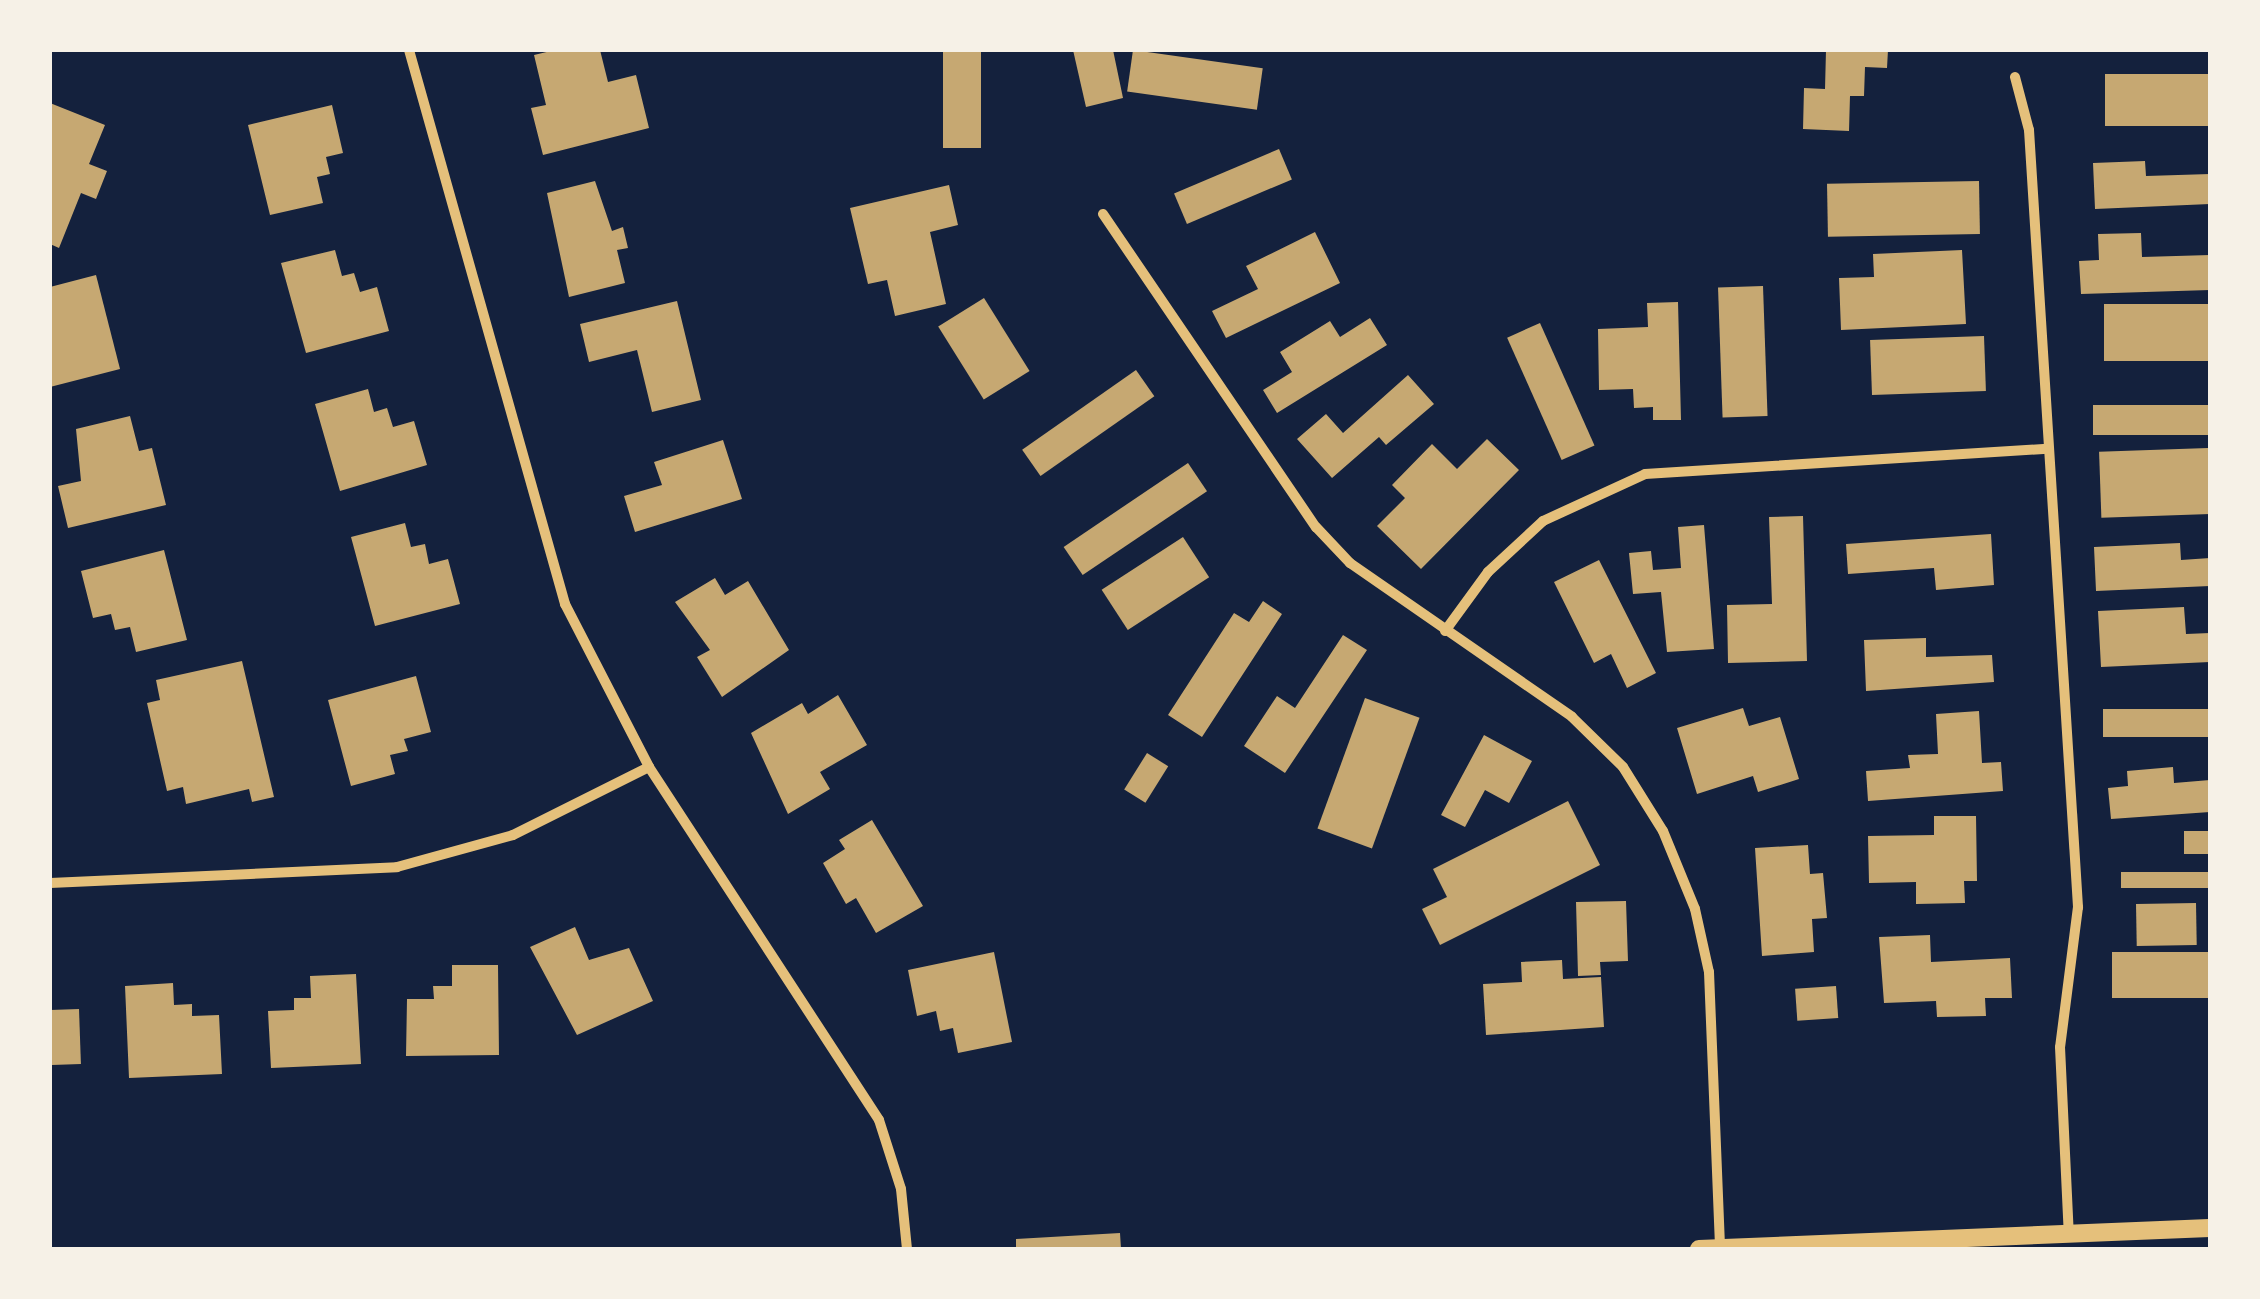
<!DOCTYPE html>
<style>
body{margin:0}
#map{position:relative;width:2260px;height:1299px;overflow:hidden;background:#14213d;font-family:"Asap Condensed",sans-serif}
div>[style]{position:absolute}
[style*='--x']{left:calc(var(--x)*1px);top:calc(var(--y)*1px);width:calc(var(--w)*1px);rotate:calc(var(--a)*1deg)}
.building>*{inset:0;background:#c6a872;transform-origin:0 0}
.minor>*{height:10px;margin:-5px;padding:0 5px;transform-origin:5px;border-radius:5px;background:#e5c07b}
.tertiary>*{height:18px;margin:-9px;padding:0 9px;transform-origin:9px;border-radius:9px;background:#e5c07b}
span{translate:-50% -50%;white-space:nowrap;text-align:center;line-height:1.15;-webkit-text-stroke:8px #f6f1e7;paint-order:stroke}
.frame{position:absolute;inset:0;border:52px solid #f6f1e7;pointer-events:none}
</style>
<div id="map">
<div class="building">
<i style="clip-path:polygon(555px 50px,600px 50px,608px 82px,636px 75px,649px 128px,543px 155px,531px 108px,546px 105px,534px 55px)"></i>
<i style="left:943px;top:50px;width:38px;height:98px"></i>
<i style="clip-path:polygon(1073px 50px,1113px 50px,1123px 98px,1086px 107px)"></i>
<i style="left:1133px;top:50px;width:131px;height:42px;rotate:8deg"></i>
<i style="clip-path:polygon(1826px 50px,1888px 50px,1887px 68px,1865px 67px,1864px 96px,1850px 96px,1849px 131px,1803px 129px,1804px 88px,1825px 89px)"></i>
<i style="left:2210px;top:74px;width:52px;height:105px;rotate:90deg"></i>
<i style="clip-path:polygon(50px 103px,105px 125px,89px 164px,107px 171px,96px 199px,81px 193px,59px 248px,50px 244px)"></i>
<i style="clip-path:polygon(332px 105px,343px 153px,326px 157px,330px 174px,317px 177px,323px 203px,270px 215px,248px 125px)"></i>
<i style="left:1279px;top:149px;width:33px;height:114px;rotate:67deg"></i>
<i style="clip-path:polygon(2145px 161px,2146px 176px,2210px 174px,2210px 204px,2095px 209px,2093px 163px)"></i>
<i style="clip-path:polygon(595px 181px,612px 231px,623px 227px,628px 248px,617px 250px,625px 283px,569px 297px,547px 193px)"></i>
<i style="left:1979px;top:181px;width:53px;height:152px;rotate:89deg"></i>
<i style="clip-path:polygon(949px 185px,958px 225px,930px 232px,946px 304px,895px 316px,887px 280px,868px 284px,850px 208px)"></i>
<i style="clip-path:polygon(1315px 232px,1340px 283px,1226px 338px,1212px 311px,1258px 289px,1246px 266px)"></i>
<i style="clip-path:polygon(2141px 233px,2142px 257px,2210px 255px,2210px 290px,2081px 294px,2079px 261px,2099px 260px,2098px 234px)"></i>
<i style="clip-path:polygon(335px 250px,342px 276px,354px 273px,360px 292px,377px 287px,389px 331px,306px 353px,281px 263px)"></i>
<i style="clip-path:polygon(1962px 250px,1966px 324px,1841px 330px,1839px 278px,1874px 277px,1873px 254px)"></i>
<i style="clip-path:polygon(96px 275px,120px 369px,50px 387px,50px 287px)"></i>
<i style="left:1763px;top:286px;width:130px;height:45px;rotate:88deg"></i>
<i style="left:984px;top:298px;width:86px;height:54px;rotate:58deg"></i>
<i style="clip-path:polygon(677px 301px,701px 400px,652px 412px,637px 350px,589px 362px,580px 324px)"></i>
<i style="clip-path:polygon(1678px 302px,1681px 420px,1653px 420px,1653px 407px,1634px 408px,1633px 389px,1599px 390px,1598px 329px,1648px 327px,1647px 303px)"></i>
<i style="left:2210px;top:304px;width:57px;height:106px;rotate:90deg"></i>
<i style="clip-path:polygon(1370px 318px,1387px 345px,1277px 413px,1263px 390px,1292px 372px,1280px 352px,1330px 321px,1340px 337px)"></i>
<i style="left:1540px;top:323px;width:134px;height:36px;rotate:66deg"></i>
<i style="left:1984px;top:336px;width:55px;height:114px;rotate:88deg"></i>
<i style="left:1136px;top:370px;width:32px;height:139px;rotate:55deg"></i>
<i style="clip-path:polygon(1408px 375px,1434px 404px,1386px 445px,1379px 437px,1332px 478px,1297px 439px,1326px 414px,1343px 433px)"></i>
<i style="clip-path:polygon(368px 389px,374px 412px,387px 408px,393px 427px,414px 421px,427px 465px,340px 491px,315px 404px)"></i>
<i style="left:2210px;top:405px;width:30px;height:117px;rotate:90deg"></i>
<i style="clip-path:polygon(130px 416px,139px 451px,152px 448px,166px 505px,68px 528px,58px 486px,81px 481px,76px 429px)"></i>
<i style="clip-path:polygon(1487px 439px,1519px 470px,1421px 569px,1377px 526px,1405px 498px,1392px 485px,1432px 444px,1457px 469px)"></i>
<i style="clip-path:polygon(723px 440px,742px 499px,635px 532px,624px 496px,662px 485px,654px 462px)"></i>
<i style="left:2208px;top:448px;width:66px;height:109px;rotate:88deg"></i>
<i style="left:1188px;top:463px;width:34px;height:150px;rotate:56deg"></i>
<i style="clip-path:polygon(1803px 516px,1807px 661px,1728px 663px,1727px 605px,1772px 604px,1769px 517px)"></i>
<i style="clip-path:polygon(405px 523px,411px 547px,425px 544px,429px 564px,448px 559px,460px 604px,375px 626px,351px 537px)"></i>
<i style="clip-path:polygon(1704px 525px,1714px 649px,1667px 652px,1661px 592px,1633px 594px,1629px 553px,1651px 551px,1653px 570px,1681px 568px,1678px 527px)"></i>
<i style="clip-path:polygon(1991px 534px,1994px 585px,1936px 590px,1934px 568px,1848px 574px,1846px 544px)"></i>
<i style="left:1183px;top:537px;width:48px;height:97px;rotate:57deg"></i>
<i style="clip-path:polygon(2180px 543px,2181px 560px,2210px 558px,2210px 586px,2096px 591px,2094px 547px)"></i>
<i style="clip-path:polygon(164px 550px,187px 640px,136px 652px,130px 627px,115px 630px,111px 614px,93px 618px,81px 571px)"></i>
<i style="clip-path:polygon(1599px 560px,1656px 673px,1627px 688px,1611px 654px,1594px 663px,1554px 582px)"></i>
<i style="clip-path:polygon(715px 578px,725px 595px,748px 581px,789px 650px,722px 697px,697px 657px,710px 650px,675px 602px)"></i>
<i style="clip-path:polygon(1263px 601px,1282px 614px,1202px 737px,1168px 715px,1234px 613px,1249px 622px)"></i>
<i style="clip-path:polygon(2184px 607px,2186px 634px,2210px 633px,2210px 662px,2101px 667px,2098px 611px)"></i>
<i style="clip-path:polygon(1343px 635px,1367px 650px,1285px 773px,1244px 746px,1277px 696px,1295px 708px)"></i>
<i style="clip-path:polygon(1926px 638px,1926px 657px,1992px 655px,1994px 682px,1866px 691px,1864px 640px)"></i>
<i style="clip-path:polygon(242px 661px,274px 797px,252px 802px,249px 789px,186px 804px,183px 787px,167px 791px,147px 703px,160px 700px,156px 680px)"></i>
<i style="clip-path:polygon(416px 676px,431px 732px,404px 739px,408px 751px,390px 755px,395px 774px,351px 786px,328px 700px)"></i>
<i style="clip-path:polygon(838px 695px,867px 745px,820px 772px,830px 789px,788px 814px,751px 733px,802px 703px,808px 714px)"></i>
<i style="left:1365px;top:698px;width:58px;height:139px;rotate:20deg"></i>
<i style="clip-path:polygon(1743px 708px,1749px 726px,1780px 717px,1799px 779px,1758px 792px,1753px 776px,1697px 794px,1677px 728px)"></i>
<i style="left:2210px;top:709px;width:28px;height:107px;rotate:90deg"></i>
<i style="clip-path:polygon(1979px 711px,1982px 763px,2001px 762px,2003px 791px,1868px 801px,1866px 771px,1910px 768px,1908px 755px,1938px 754px,1936px 714px)"></i>
<i style="clip-path:polygon(1484px 735px,1532px 761px,1509px 803px,1485px 790px,1465px 827px,1441px 815px)"></i>
<i style="left:1147px;top:753px;width:25px;height:43px;rotate:32deg"></i>
<i style="clip-path:polygon(2173px 767px,2174px 783px,2210px 780px,2210px 812px,2111px 819px,2108px 788px,2128px 786px,2127px 771px)"></i>
<i style="clip-path:polygon(1568px 801px,1600px 865px,1440px 945px,1422px 909px,1447px 897px,1433px 869px)"></i>
<i style="clip-path:polygon(1934px 816px,1976px 816px,1977px 881px,1964px 881px,1965px 903px,1916px 904px,1916px 882px,1869px 883px,1868px 836px,1934px 835px)"></i>
<i style="clip-path:polygon(872px 820px,923px 906px,876px 933px,856px 898px,846px 904px,823px 863px,845px 849px,839px 840px)"></i>
<i style="left:2184px;top:831px;width:26px;height:23px"></i>
<i style="clip-path:polygon(1808px 845px,1810px 874px,1823px 873px,1827px 918px,1812px 919px,1814px 952px,1762px 956px,1755px 848px)"></i>
<i style="left:2210px;top:872px;width:16px;height:89px;rotate:90deg"></i>
<i style="clip-path:polygon(1626px 901px,1628px 961px,1600px 962px,1601px 975px,1578px 976px,1576px 902px)"></i>
<i style="left:2196px;top:903px;width:42px;height:60px;rotate:89deg"></i>
<i style="clip-path:polygon(575px 927px,589px 960px,629px 948px,653px 1001px,577px 1035px,530px 947px)"></i>
<i style="clip-path:polygon(1930px 935px,1931px 962px,2010px 958px,2012px 998px,1985px 998px,1986px 1016px,1937px 1017px,1936px 1001px,1884px 1003px,1879px 937px)"></i>
<i style="clip-path:polygon(994px 952px,1012px 1042px,958px 1053px,953px 1028px,940px 1031px,936px 1011px,917px 1016px,908px 970px)"></i>
<i style="left:2210px;top:952px;width:46px;height:98px;rotate:90deg"></i>
<i style="clip-path:polygon(1562px 960px,1563px 979px,1601px 977px,1604px 1027px,1486px 1035px,1483px 984px,1522px 982px,1521px 962px)"></i>
<i style="clip-path:polygon(452px 965px,498px 965px,499px 1055px,406px 1056px,407px 999px,434px 999px,433px 986px,452px 986px)"></i>
<i style="clip-path:polygon(356px 974px,361px 1064px,271px 1068px,268px 1011px,294px 1010px,294px 998px,311px 998px,310px 976px)"></i>
<i style="clip-path:polygon(173px 983px,174px 1005px,192px 1004px,192px 1016px,219px 1015px,222px 1074px,129px 1078px,125px 986px)"></i>
<i style="left:1836px;top:986px;width:32px;height:41px;rotate:86deg"></i>
<i style="left:79px;top:1009px;width:55px;height:29px;rotate:88deg"></i>
<i style="clip-path:polygon(1120px 1233px,1121px 1249px,1016px 1249px,1016px 1239px)"></i>
</div>
<div class="minor">
<i style="--x:409;--y:50;--w:576;--a:74.27"></i>
<i style="--x:565;--y:604;--w:183;--a:62.7"></i>
<i style="--x:649;--y:767;--w:421;--a:56.9"></i>
<i style="--x:879;--y:1120;--w:72;--a:72.3"></i>
<i style="--x:901;--y:1189;--w:60;--a:84.3"></i>
<i style="--x:2015;--y:77;--w:55;--a:75.2"></i>
<i style="--x:2029;--y:130;--w:779;--a:86.39"></i>
<i style="--x:2078;--y:907;--w:141;--a:97.3"></i>
<i style="--x:2060;--y:1047;--w:188;--a:87.3"></i>
<i style="--x:1103;--y:214;--w:379;--a:55.8"></i>
<i style="--x:1316;--y:527;--w:50;--a:46.6"></i>
<i style="--x:1350;--y:563;--w:270;--a:34.7"></i>
<i style="--x:1572;--y:717;--w:71;--a:44.4"></i>
<i style="--x:1623;--y:767;--w:75;--a:58"></i>
<i style="--x:1663;--y:831;--w:84;--a:67.7"></i>
<i style="--x:1695;--y:909;--w:65;--a:77.5"></i>
<i style="--x:1709;--y:972;--w:275;--a:87.7"></i>
<i style="--x:1445;--y:631;--w:73;--a:-53.9"></i>
<i style="--x:1488;--y:572;--w:75;--a:-42.8"></i>
<i style="--x:1543;--y:521;--w:112;--a:-24.7"></i>
<i style="--x:1645;--y:474;--w:403;--a:-3.6"></i>
<i style="--x:50;--y:883;--w:347;--a:-2.6"></i>
<i style="--x:397;--y:867;--w:120;--a:-15.4"></i>
<i style="--x:513;--y:835;--w:152;--a:-26.6"></i>
</div>
<div class="tertiary">
<i style="--x:1699;--y:1249;--w:511;--a:-2.35"></i>
</div>
<div class="frame"></div>
</div>
